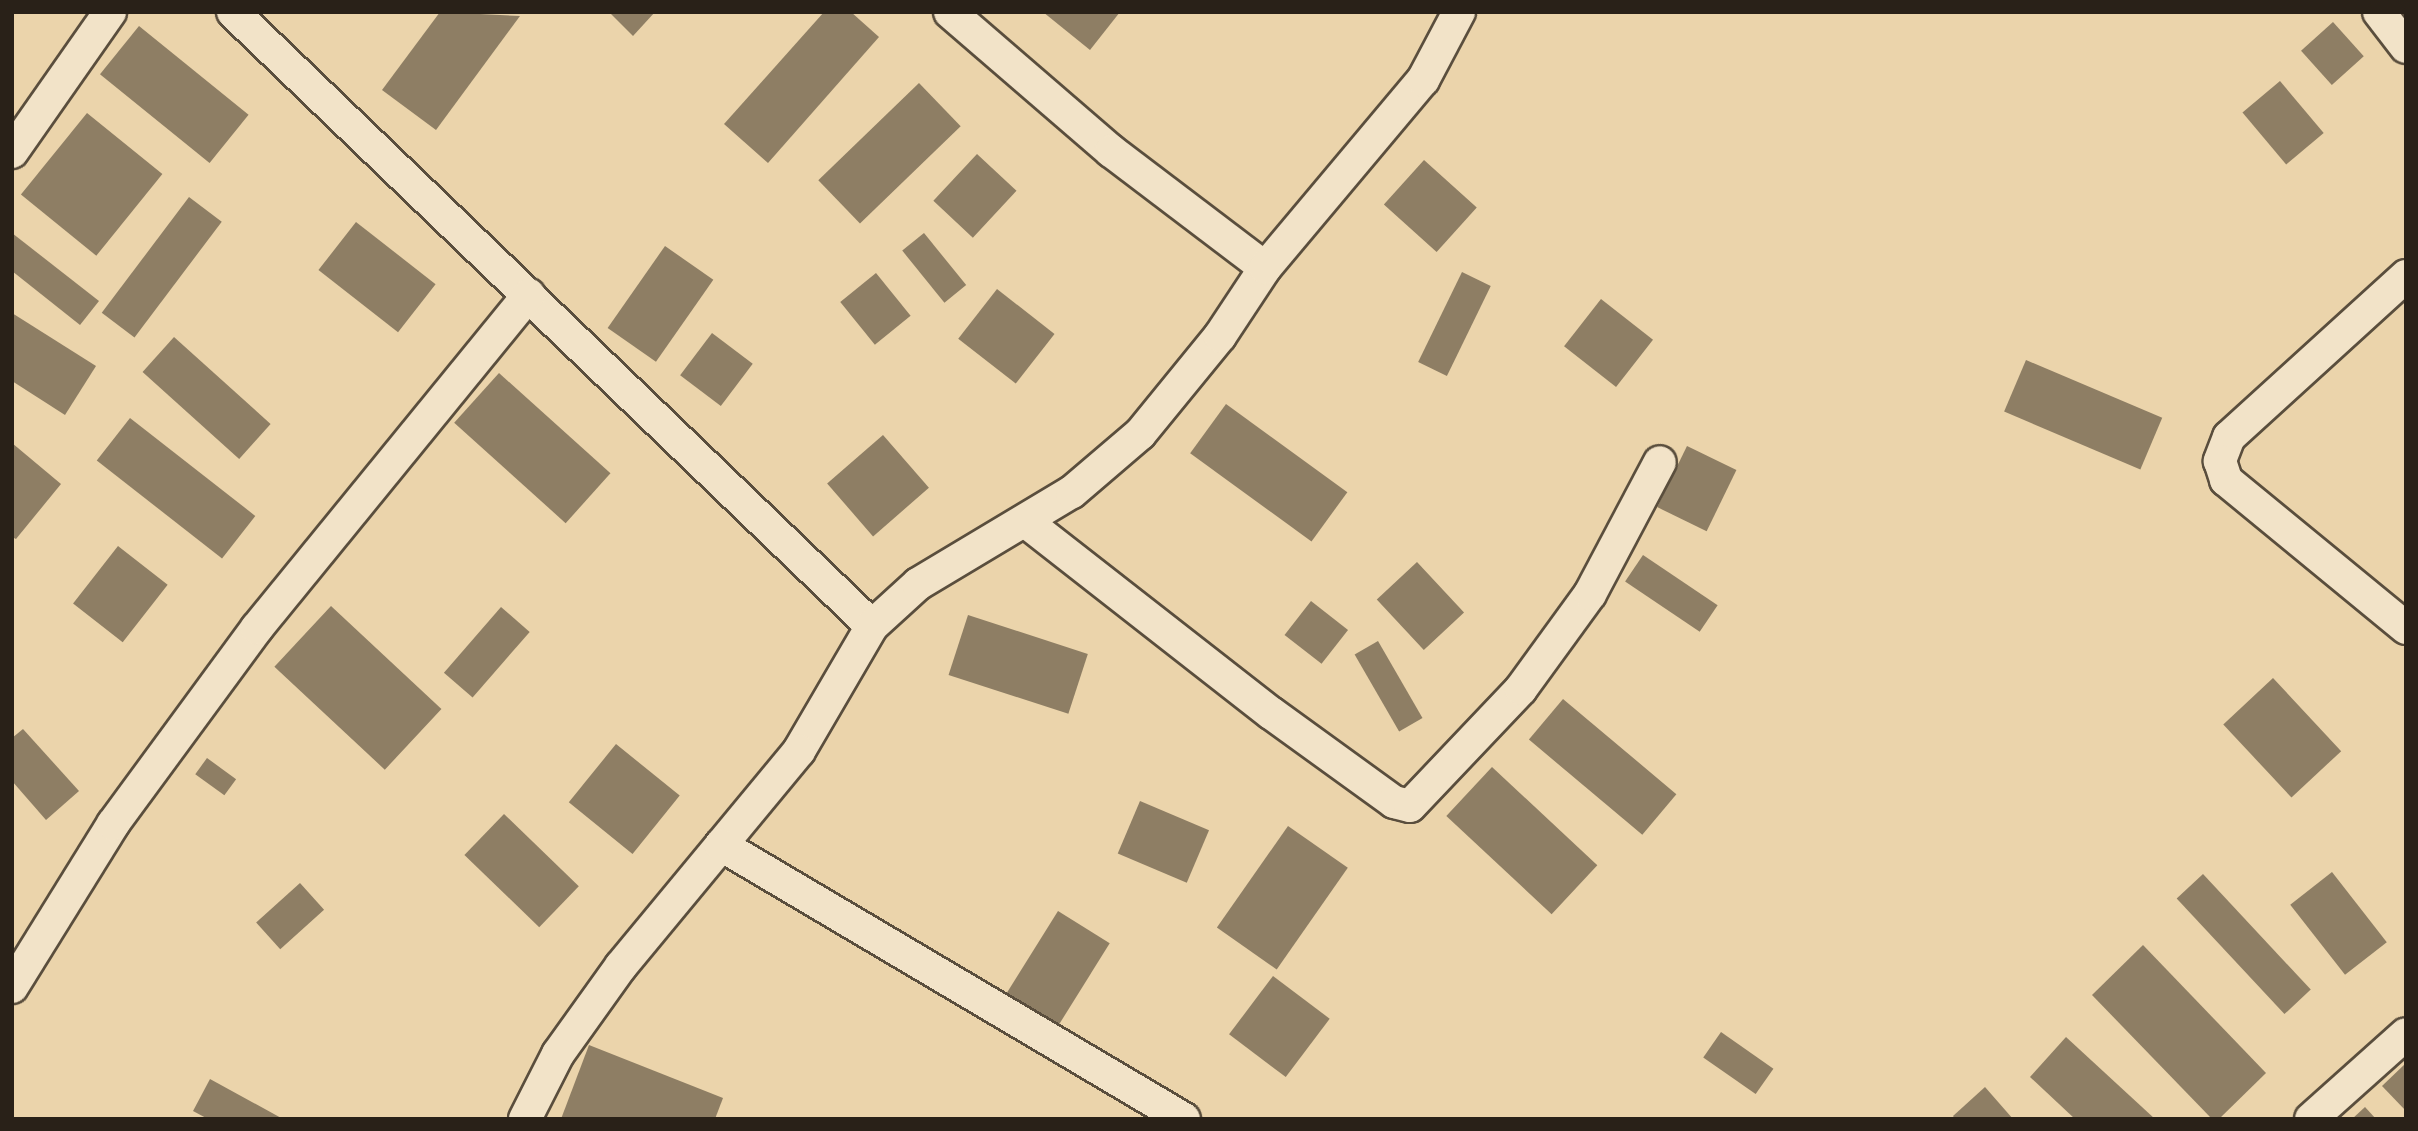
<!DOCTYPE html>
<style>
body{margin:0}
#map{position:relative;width:2418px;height:1131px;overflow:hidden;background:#ebd4ab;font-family:"IM FELL English",serif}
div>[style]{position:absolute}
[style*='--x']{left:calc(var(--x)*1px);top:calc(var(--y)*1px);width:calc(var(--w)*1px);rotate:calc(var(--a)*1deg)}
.building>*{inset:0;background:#8e7e64;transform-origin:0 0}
.roads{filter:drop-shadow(2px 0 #5a4e3d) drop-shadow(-2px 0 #5a4e3d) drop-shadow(0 2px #5a4e3d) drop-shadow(0 -2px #5a4e3d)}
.minor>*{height:32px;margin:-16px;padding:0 16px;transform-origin:16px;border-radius:16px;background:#f2e3c8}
span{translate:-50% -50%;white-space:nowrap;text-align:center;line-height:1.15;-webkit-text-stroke:5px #f2e3c8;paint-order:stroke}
.frame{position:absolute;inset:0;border:14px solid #292118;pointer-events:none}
</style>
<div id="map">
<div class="building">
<i style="clip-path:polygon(440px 12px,520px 16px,436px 130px,382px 90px)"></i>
<i style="clip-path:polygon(609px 12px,655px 12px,633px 36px)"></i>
<i style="clip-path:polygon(824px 12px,851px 12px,879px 37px,768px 163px,724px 124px)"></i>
<i style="clip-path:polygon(1043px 12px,1120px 12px,1090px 50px)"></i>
<i style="left:2333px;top:22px;width:46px;height:43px;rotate:48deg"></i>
<i style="left:139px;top:26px;width:141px;height:62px;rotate:39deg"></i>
<i style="left:2280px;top:81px;width:68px;height:49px;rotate:50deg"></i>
<i style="left:919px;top:83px;width:60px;height:140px;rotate:46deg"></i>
<i style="left:87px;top:113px;width:97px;height:105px;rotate:39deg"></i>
<i style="left:977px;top:154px;width:54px;height:64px;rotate:43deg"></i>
<i style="left:1424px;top:160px;width:71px;height:60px;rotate:42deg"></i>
<i style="left:189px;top:197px;width:41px;height:145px;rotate:37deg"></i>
<i style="left:356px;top:222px;width:101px;height:61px;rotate:38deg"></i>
<i style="clip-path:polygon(12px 233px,99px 301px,80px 325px,12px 271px)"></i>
<i style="left:924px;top:233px;width:67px;height:28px;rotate:51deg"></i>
<i style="left:665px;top:246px;width:59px;height:100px;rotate:35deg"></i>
<i style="left:1462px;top:272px;width:32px;height:100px;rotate:26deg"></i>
<i style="left:876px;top:273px;width:55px;height:46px;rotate:51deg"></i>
<i style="left:997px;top:289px;width:73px;height:63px;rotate:38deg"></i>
<i style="left:1601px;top:299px;width:66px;height:60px;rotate:38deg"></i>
<i style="clip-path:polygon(12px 313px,96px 366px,65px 415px,12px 381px)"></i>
<i style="left:712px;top:333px;width:51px;height:53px;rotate:37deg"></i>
<i style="left:174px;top:337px;width:130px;height:47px;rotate:42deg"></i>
<i style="left:2026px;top:360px;width:148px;height:56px;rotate:23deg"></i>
<i style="left:499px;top:373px;width:150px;height:67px;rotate:42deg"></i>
<i style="left:1226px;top:404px;width:150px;height:61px;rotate:36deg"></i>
<i style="left:130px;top:418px;width:159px;height:54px;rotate:38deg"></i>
<i style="left:883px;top:435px;width:70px;height:74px;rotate:49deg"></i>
<i style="clip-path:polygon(12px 443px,61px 484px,16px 539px,12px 537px)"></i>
<i style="left:1687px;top:446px;width:55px;height:68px;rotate:26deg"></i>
<i style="left:118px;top:546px;width:63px;height:73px;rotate:38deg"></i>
<i style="left:1643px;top:555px;width:90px;height:32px;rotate:34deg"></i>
<i style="left:1417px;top:562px;width:69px;height:55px;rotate:47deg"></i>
<i style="left:1311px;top:601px;width:47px;height:43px;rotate:38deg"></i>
<i style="left:331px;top:606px;width:151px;height:83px;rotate:43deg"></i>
<i style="left:501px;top:607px;width:38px;height:87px;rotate:41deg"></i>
<i style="left:968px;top:615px;width:126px;height:63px;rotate:18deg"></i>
<i style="left:1378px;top:641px;width:89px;height:27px;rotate:60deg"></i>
<i style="left:2273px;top:678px;width:100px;height:68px;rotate:47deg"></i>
<i style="left:1563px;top:699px;width:148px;height:53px;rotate:40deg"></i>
<i style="clip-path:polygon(23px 729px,79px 791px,46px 820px,12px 781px,12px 738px)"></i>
<i style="left:616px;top:744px;width:82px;height:75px;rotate:39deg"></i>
<i style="left:207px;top:758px;width:36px;height:20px;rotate:36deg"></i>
<i style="left:1492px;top:767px;width:144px;height:67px;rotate:43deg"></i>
<i style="left:1140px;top:801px;width:75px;height:57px;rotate:23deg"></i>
<i style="left:504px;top:814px;width:104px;height:57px;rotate:44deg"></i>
<i style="left:1288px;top:826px;width:73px;height:124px;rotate:35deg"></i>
<i style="left:2332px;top:872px;width:89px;height:53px;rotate:52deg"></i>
<i style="left:2203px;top:874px;width:158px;height:36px;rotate:47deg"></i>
<i style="left:300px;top:883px;width:36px;height:59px;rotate:48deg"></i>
<i style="left:1058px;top:911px;width:61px;height:104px;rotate:32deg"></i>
<i style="clip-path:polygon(2143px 945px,2266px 1073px,2219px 1119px,2212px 1119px,2092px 995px)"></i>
<i style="left:1273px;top:976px;width:71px;height:73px;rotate:37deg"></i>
<i style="left:1721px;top:1032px;width:64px;height:31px;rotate:35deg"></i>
<i style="clip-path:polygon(2066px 1037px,2155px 1119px,2075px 1119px,2030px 1077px)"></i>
<i style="clip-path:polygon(589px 1045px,723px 1098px,715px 1119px,561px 1119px)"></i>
<i style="clip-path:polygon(2406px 1063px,2406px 1111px,2382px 1086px)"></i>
<i style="clip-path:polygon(210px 1079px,283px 1119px,208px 1119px,193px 1111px)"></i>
<i style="clip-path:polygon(1985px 1087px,2013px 1119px,1955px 1119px,1953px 1116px)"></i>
<i style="clip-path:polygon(2365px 1107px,2376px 1119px,2352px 1119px)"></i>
</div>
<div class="roads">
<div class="minor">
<i style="--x:233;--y:12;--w:886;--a:43.86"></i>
<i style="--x:872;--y:626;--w:145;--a:120.3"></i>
<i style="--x:799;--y:751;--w:279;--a:129.6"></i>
<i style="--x:621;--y:966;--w:108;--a:125.6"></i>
<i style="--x:558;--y:1054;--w:73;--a:116.9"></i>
<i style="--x:950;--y:12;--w:213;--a:40.8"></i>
<i style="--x:1111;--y:151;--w:193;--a:37.2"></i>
<i style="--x:2379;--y:12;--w:44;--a:52.4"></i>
<i style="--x:12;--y:152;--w:171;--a:-55"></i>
<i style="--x:2406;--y:276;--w:239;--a:137.7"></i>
<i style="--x:2229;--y:437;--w:26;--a:111"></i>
<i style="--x:2220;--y:461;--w:20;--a:72"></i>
<i style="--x:2226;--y:480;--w:233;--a:39.4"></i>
<i style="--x:1025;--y:521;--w:312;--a:38"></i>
<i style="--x:1271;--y:713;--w:152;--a:35.9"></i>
<i style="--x:1394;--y:802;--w:16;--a:14"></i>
<i style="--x:1410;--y:806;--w:161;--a:-46.5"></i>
<i style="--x:1521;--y:689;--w:117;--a:-54"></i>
<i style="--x:1590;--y:594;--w:149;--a:-62.1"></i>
<i style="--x:872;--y:626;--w:62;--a:-42.4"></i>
<i style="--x:918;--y:584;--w:179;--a:-30.9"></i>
<i style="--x:1072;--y:492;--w:89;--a:-40.5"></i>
<i style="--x:1140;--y:434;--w:127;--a:-50.8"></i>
<i style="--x:1220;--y:336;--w:82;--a:-56.5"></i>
<i style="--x:1265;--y:268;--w:246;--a:-50"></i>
<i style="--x:1423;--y:80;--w:77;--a:-62.1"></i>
<i style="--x:721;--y:845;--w:538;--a:30.62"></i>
<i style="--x:12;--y:987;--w:192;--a:-58.2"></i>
<i style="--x:113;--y:824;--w:243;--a:-53.7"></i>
<i style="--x:257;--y:628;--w:430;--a:-50.8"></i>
<i style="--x:2311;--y:1119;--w:127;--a:-41.8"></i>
</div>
</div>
<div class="frame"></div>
</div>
